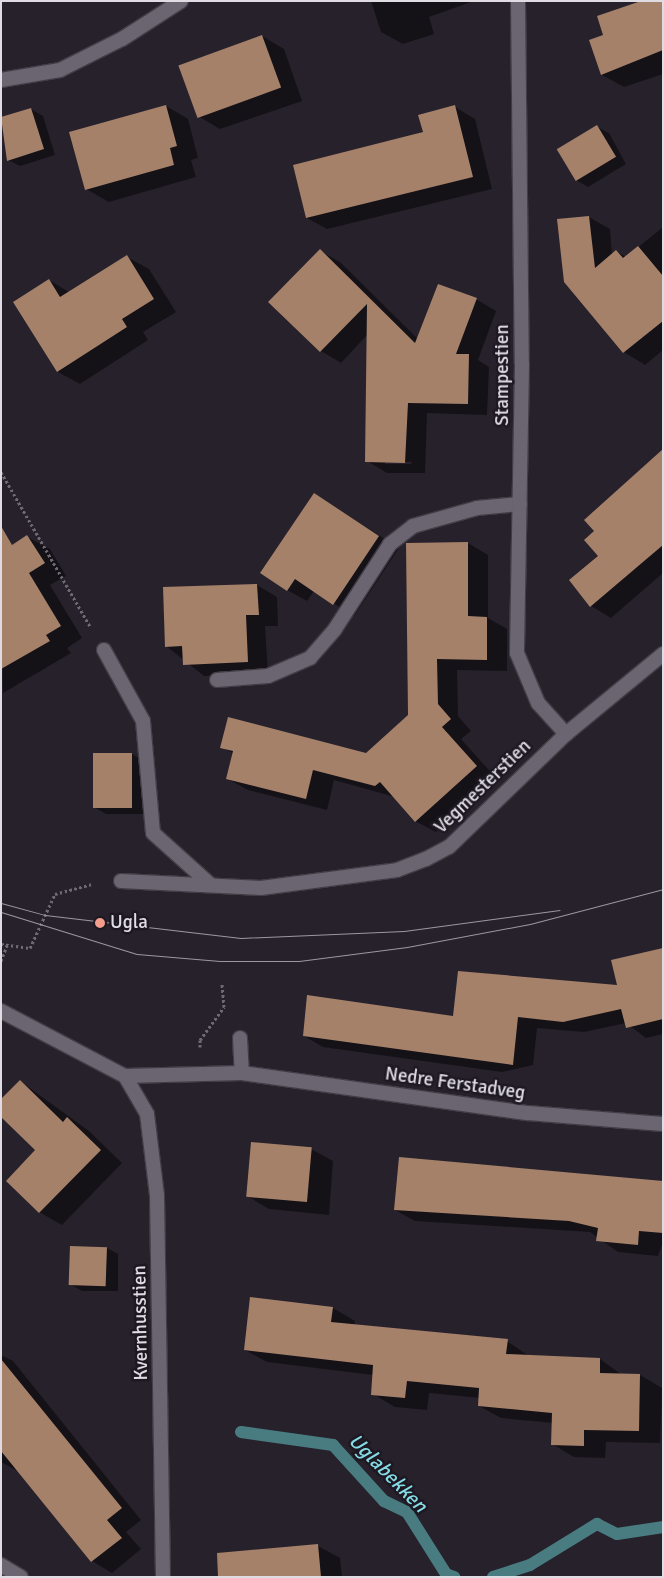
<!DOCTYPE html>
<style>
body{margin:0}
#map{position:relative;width:664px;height:1578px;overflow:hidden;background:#27212c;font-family:Signika,sans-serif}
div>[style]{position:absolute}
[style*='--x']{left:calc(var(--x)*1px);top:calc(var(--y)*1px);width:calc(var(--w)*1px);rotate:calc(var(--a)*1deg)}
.shadow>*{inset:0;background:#0007}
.stream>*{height:12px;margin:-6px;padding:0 6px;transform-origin:6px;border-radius:6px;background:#497c81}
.building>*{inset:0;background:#a5816a;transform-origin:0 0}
.path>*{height:3px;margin-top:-1.5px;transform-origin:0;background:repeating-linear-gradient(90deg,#6f6973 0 2.5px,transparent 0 5px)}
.roads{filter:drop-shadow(1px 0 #423d46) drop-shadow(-1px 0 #423d46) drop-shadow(0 1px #423d46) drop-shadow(0 -1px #423d46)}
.service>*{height:14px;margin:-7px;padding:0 7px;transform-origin:7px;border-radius:7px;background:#6b6471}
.minor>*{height:14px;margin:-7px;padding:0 7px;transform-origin:7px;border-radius:7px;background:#6b6471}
.tram>*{height:1px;margin:-0.5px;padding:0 0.5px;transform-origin:0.5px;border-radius:0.5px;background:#9c98a0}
.dots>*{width:14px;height:14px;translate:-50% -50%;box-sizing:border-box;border:2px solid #1d1822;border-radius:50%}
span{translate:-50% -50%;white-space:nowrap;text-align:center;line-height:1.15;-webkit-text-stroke:5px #1d1822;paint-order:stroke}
.street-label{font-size:19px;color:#e0dce3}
.poi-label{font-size:19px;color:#e0dce3}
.left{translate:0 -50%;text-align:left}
.water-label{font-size:20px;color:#85dce5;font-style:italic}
.frame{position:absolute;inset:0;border:2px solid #e0dce3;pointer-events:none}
</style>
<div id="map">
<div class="shadow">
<i style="clip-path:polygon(371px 1px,471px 1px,471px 2px,429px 17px,434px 34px,403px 44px,381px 32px)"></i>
<i style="clip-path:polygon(663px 1px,663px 74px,624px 87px,602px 75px,605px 36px)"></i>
<i style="clip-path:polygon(262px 36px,284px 49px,302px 101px,220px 129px,198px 116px)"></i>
<i style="clip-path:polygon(166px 106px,188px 119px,198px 158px,191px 160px,196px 177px,109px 202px,86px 189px)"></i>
<i style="clip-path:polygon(455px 107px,475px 119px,492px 189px,327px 229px,307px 218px)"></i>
<i style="clip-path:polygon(31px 109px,43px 116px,55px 155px,20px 166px,8px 160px,1px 118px)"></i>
<i style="clip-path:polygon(597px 127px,609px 133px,626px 164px,588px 187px,576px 180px)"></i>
<i style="clip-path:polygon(589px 217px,610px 229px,612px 254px,616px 251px,626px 257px,663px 227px,663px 350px,645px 365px,624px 352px,565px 281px)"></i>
<i style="clip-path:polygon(evenodd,320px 251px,340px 262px,418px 339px,476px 299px,496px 311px,478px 360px,489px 367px,487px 415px,427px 413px,425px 473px,387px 473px,367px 461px,368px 334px,341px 363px,321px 351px,270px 302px,320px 251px,385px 461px,412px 462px,411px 464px,385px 464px,385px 461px)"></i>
<i style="clip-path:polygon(127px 257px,149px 269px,176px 312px,143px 332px,148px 340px,80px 384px,58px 372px,14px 302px,49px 280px,69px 292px)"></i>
<i style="clip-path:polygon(663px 465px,663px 573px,611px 618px,591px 606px,570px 581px,600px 556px)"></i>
<i style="clip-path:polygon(314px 494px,399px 548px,354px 616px,314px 591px,307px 601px,287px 590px)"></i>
<i style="clip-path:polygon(27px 537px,50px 549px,66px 576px,50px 585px,82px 638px,67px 648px,71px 653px,3px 693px,1px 587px)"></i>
<i style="clip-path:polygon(468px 543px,488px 555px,488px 618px,507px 629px,507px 671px,457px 670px,458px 716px,471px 731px,461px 739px,496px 778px,436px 832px,415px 821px,395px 797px,334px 780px,327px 810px,248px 790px,228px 779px,234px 754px,222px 747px,366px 754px,409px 716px,407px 544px)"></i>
<i style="clip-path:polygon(257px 585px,277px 597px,278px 626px,265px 626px,268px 673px,204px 676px,166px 646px)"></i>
<i style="clip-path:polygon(132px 754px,143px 761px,143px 814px,106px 814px,94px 807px)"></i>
<i style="clip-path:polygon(663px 949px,663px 1034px,646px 1038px,626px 1023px,584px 1032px,537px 1028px,533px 1065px,502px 1072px,323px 1047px,304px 1036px,454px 1018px,619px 986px)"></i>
<i style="clip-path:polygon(20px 1081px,89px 1131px,122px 1163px,62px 1225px,39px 1212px,37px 1150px)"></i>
<i style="clip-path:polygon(311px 1149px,333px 1161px,329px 1215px,269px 1209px,247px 1196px)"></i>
<i style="clip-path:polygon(663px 1182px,663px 1242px,658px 1256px,618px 1252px,590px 1232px,415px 1221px,395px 1210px)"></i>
<i style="clip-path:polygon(107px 1248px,118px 1254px,118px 1291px,82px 1291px,70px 1284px)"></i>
<i style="clip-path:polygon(333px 1308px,355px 1321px,354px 1326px,507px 1341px,529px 1356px,600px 1359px,622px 1375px,640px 1375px,662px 1388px,660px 1443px,606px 1442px,605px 1458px,574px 1457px,552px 1444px,553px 1423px,501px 1418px,479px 1406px,480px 1398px,429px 1393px,427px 1410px,395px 1407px,373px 1394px,373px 1375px,267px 1362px,245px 1350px)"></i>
<i style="clip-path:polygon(1px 1355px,13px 1361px,141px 1520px,126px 1532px,141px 1549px,112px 1573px,92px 1561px,21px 1473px,1px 1462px)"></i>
<i style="clip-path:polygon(318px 1546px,340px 1558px,342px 1577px,264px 1577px)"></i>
</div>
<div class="stream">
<i style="--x:241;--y:1432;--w:93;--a:8"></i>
<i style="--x:333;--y:1445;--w:76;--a:47.7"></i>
<i style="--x:384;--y:1501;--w:25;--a:26"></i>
<i style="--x:407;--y:1512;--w:73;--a:57.8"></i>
<i style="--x:446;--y:1574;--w:9;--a:21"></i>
<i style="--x:493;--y:1577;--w:39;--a:-18"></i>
<i style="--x:530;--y:1565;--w:79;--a:-31.5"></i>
<i style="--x:597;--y:1524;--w:22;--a:27"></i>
<i style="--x:617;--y:1534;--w:47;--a:-8.7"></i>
</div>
<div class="building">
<i style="clip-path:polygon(641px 1px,663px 1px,663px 50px,601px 75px,589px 40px,603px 35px,597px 16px)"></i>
<i style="left:262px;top:35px;width:56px;height:89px;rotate:70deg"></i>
<i style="clip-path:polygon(166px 105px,177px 146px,170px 148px,174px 165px,85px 190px,69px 132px)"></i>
<i style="clip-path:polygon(455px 105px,473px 177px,306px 218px,293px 165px,423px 132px,418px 115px)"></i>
<i style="clip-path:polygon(31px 108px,44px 149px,7px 161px,1px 117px)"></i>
<i style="left:597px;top:125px;width:37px;height:47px;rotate:59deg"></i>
<i style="clip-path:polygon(589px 216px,595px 268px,616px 250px,623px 258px,638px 246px,663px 276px,663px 321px,623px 353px,564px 282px,557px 219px)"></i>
<i style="clip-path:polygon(320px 249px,415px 343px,438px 284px,477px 298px,456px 354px,469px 354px,468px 404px,408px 403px,405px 463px,365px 462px,367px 304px,320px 352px,268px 302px)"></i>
<i style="clip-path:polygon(127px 255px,154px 299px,122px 319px,127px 327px,57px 372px,13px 302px,49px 279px,60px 297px)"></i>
<i style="clip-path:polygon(663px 449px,663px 545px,590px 607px,569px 580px,598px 556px,584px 540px,594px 531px,584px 520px)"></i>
<i style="clip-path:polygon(314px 493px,379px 536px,333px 605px,295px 579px,287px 591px,260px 573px)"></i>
<i style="clip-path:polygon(1px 526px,12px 545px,27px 535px,45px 563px,29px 573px,61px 626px,46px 635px,50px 641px,1px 669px)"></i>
<i style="clip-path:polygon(468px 542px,468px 616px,487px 617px,487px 660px,437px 659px,438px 704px,451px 719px,442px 727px,477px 766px,415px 822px,380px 782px,375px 786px,313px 770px,306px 799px,226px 779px,233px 751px,220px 748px,228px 717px,366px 753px,408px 715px,406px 543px)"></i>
<i style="clip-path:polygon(257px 584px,259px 615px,246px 615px,248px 662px,183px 665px,182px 646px,165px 647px,163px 587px)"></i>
<i style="left:132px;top:753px;width:55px;height:39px;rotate:90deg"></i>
<i style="clip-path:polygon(663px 948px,663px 1019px,626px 1028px,621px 1009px,563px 1022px,518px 1017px,513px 1065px,303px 1036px,307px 995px,453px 1016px,458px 971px,617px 985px,611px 960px)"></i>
<i style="clip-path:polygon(20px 1080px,63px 1122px,67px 1117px,101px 1150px,39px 1213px,6px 1181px,35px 1150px,1px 1117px,1px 1099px)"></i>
<i style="left:251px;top:1142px;width:61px;height:55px;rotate:5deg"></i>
<i style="clip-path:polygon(399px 1157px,663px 1181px,663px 1233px,639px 1231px,638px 1245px,596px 1241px,598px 1228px,569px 1221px,394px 1210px)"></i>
<i style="left:70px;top:1246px;width:37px;height:39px;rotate:2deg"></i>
<i style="clip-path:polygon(250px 1297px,333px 1307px,331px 1322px,508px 1339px,506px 1354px,600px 1358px,600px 1373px,640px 1374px,639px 1431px,584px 1430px,584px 1446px,551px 1445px,552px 1413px,478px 1406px,479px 1388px,407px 1381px,405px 1398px,371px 1395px,373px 1365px,244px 1350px)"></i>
<i style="clip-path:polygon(1px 1359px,122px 1508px,107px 1520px,122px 1538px,91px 1562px,1px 1451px)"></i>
<i style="clip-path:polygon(318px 1544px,321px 1577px,218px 1577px,217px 1553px)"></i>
</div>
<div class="path">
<i style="--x:1;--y:472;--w:178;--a:60"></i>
<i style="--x:1;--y:944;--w:29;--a:8"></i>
<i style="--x:30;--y:948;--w:60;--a:-65.2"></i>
<i style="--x:55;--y:894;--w:39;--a:-15"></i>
<i style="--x:1;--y:961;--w:17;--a:-69"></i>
<i style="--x:200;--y:1047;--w:7;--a:-90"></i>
<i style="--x:200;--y:1040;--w:41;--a:-54"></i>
<i style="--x:224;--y:1007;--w:24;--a:-95"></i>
</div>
<div class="roads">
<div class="service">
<i style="--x:104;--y:650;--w:81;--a:61.2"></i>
<i style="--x:143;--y:721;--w:112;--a:84.9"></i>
<i style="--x:153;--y:833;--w:78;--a:41.9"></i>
<i style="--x:217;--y:680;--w:51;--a:-4.5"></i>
<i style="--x:268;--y:676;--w:46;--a:-23.2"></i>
<i style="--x:310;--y:658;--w:38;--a:-49"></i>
<i style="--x:335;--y:629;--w:101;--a:-57.1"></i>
<i style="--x:390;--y:544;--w:29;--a:-38"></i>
<i style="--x:413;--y:526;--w:66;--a:-15.7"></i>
<i style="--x:477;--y:508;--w:43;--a:-5.3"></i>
<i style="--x:1;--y:1565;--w:23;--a:31"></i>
</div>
<div class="minor">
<i style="--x:518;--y:1;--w:363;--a:89.4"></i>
<i style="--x:522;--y:364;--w:289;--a:91"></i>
<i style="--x:517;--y:653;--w:54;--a:67.2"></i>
<i style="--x:538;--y:703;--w:42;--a:47.9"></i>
<i style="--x:1;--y:80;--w:60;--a:-9.6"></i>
<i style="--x:60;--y:70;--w:69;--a:-26.6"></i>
<i style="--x:122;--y:39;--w:70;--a:-32.8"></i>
<i style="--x:121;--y:881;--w:140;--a:2.9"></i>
<i style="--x:261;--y:888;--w:137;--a:-7.5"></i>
<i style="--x:397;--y:870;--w:31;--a:-21"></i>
<i style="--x:426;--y:859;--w:26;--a:-28"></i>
<i style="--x:449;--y:847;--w:163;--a:-44"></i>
<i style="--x:566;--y:734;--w:126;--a:-39.5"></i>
<i style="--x:1;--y:1011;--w:140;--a:27.7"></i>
<i style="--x:125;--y:1076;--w:117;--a:-1.5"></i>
<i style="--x:240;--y:1038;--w:35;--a:87"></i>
<i style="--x:242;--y:1073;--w:289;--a:8"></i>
<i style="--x:528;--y:1113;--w:135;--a:4.7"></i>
<i style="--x:125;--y:1076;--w:44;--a:59.9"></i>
<i style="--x:147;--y:1114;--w:83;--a:83"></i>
<i style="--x:157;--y:1196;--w:381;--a:89.1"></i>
</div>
</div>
<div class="tram">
<i style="--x:1;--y:903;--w:46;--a:15.3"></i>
<i style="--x:45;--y:915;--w:197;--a:6.7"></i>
<i style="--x:241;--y:938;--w:163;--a:-2.5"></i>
<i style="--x:404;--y:931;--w:157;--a:-7.7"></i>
<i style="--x:1;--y:912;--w:142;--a:17.2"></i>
<i style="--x:137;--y:954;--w:83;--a:4.8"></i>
<i style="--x:220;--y:961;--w:79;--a:0"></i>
<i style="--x:299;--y:961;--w:109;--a:-7.4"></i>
<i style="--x:407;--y:947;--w:125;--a:-10.6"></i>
<i style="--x:530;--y:924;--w:138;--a:-14.7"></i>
</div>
<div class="dots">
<i style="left:100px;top:923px;background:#f49d8c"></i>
</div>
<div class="street-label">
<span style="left:503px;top:375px;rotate:-90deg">Stampestien</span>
<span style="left:483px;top:787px;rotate:-44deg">Vegmesterstien</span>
<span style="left:455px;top:1084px;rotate:8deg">Nedre Ferstadveg</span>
<span style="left:141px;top:1323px;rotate:-91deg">Kvernhusstien</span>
</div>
<div class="poi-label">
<span class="left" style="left:110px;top:923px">Ugla</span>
</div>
<div class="water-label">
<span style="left:388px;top:1473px;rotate:45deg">Uglabekken</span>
</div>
<div class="frame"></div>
</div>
